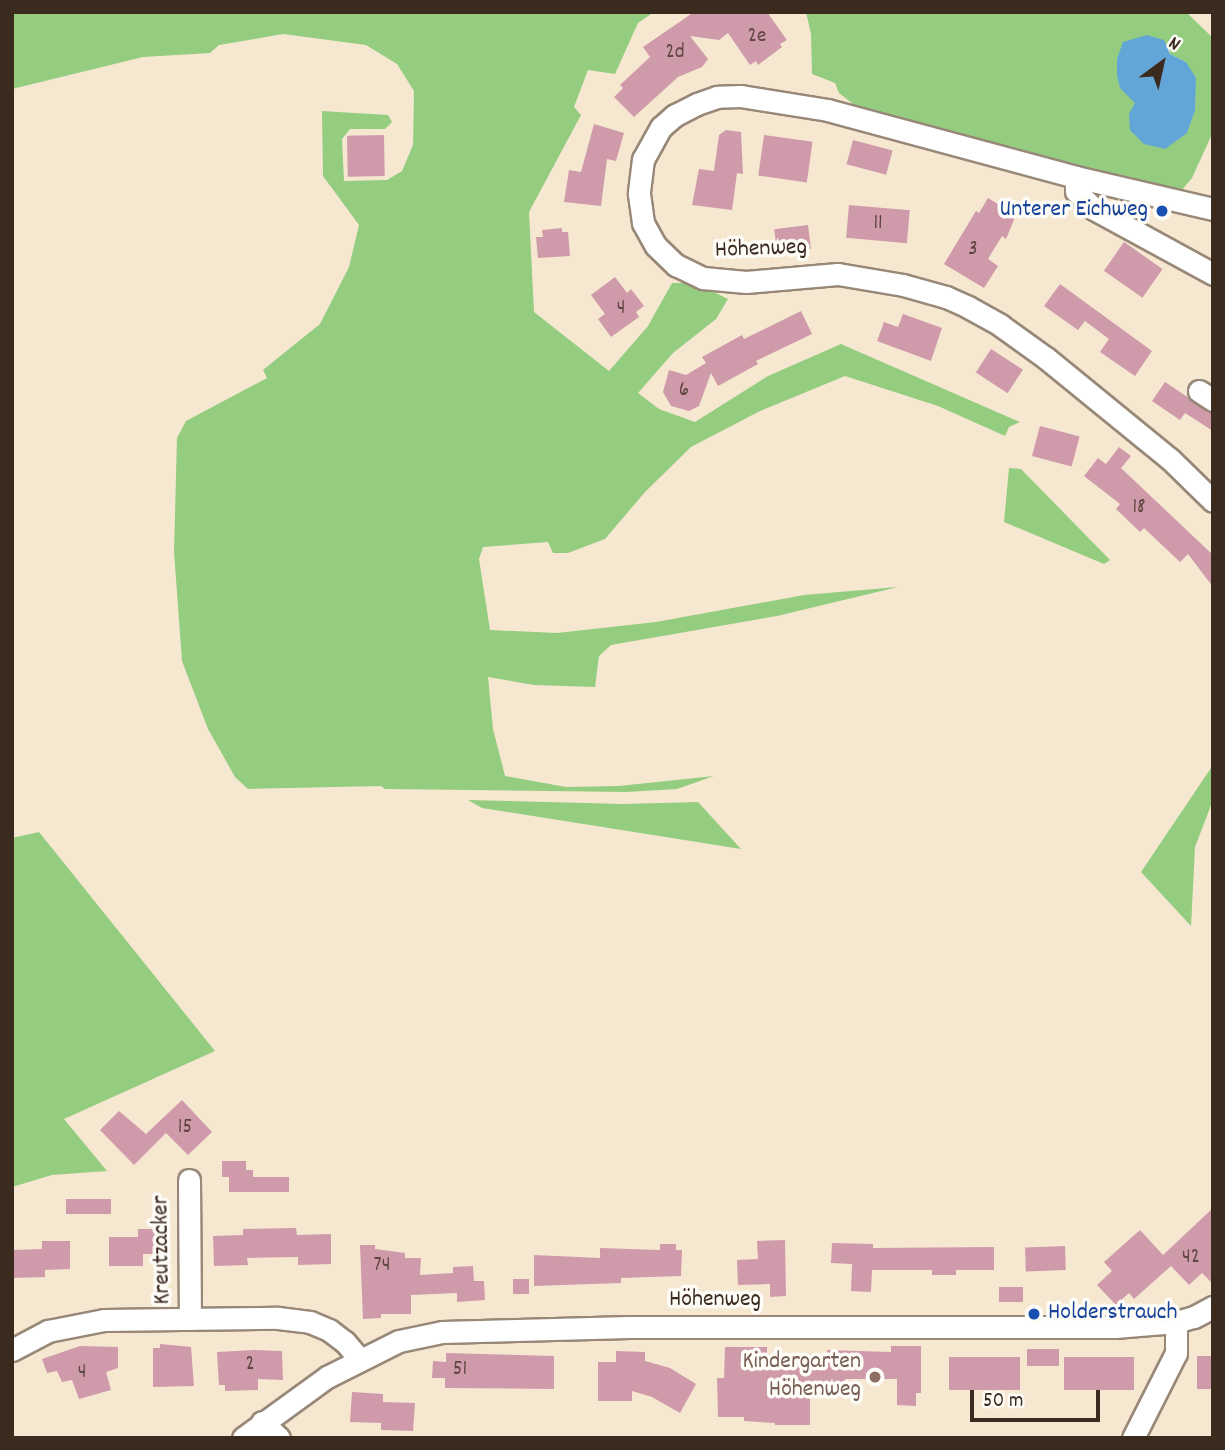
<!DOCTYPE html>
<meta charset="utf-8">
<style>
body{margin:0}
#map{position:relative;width:1225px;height:1450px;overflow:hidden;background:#f6e7d1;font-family:Dekko,sans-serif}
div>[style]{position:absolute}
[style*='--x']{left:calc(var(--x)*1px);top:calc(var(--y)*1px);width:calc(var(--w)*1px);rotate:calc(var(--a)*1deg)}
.green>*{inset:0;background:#94cd80}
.water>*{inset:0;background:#62a6d7}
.building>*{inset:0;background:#cf9aaa;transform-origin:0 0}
.roads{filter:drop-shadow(2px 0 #988878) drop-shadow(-2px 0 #988878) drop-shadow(0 2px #988878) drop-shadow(0 -2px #988878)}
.minor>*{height:21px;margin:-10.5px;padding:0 10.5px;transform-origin:10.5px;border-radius:10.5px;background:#fff}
.dots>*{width:19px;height:19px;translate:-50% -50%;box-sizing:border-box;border:4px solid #fdfcf7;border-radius:50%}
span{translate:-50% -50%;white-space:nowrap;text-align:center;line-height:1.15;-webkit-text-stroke:7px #fdfcf7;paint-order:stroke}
.number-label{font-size:21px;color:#604641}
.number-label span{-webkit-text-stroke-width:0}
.transit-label{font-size:24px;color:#164399}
.right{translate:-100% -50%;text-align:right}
.left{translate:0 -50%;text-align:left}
.street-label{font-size:24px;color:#3b2a1e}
.education-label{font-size:24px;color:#785e54}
.frame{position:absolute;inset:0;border:14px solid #3b2a1e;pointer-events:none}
.north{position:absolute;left:1127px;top:28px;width:70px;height:70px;-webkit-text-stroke:5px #fdfcf7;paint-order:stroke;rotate:33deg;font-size:19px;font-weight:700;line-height:28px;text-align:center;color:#3b2a1e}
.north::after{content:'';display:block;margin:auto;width:24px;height:32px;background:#3b2a1e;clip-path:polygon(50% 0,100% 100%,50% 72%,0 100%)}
.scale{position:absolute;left:970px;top:1390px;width:130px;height:32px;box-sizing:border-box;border:4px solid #3b2a1e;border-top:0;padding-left:9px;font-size:21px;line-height:24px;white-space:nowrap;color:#3b2a1e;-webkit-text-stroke:5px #fdfcf7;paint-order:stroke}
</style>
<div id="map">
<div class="green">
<i style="clip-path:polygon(12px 12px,654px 12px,638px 23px,615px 74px,588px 70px,574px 107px,581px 115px,529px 212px,534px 312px,609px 371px,648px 326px,672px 283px,695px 283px,728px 299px,716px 319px,673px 353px,638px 393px,659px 409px,695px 422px,768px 376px,841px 344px,1020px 422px,1009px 427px,1005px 436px,938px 406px,845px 376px,758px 412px,691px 447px,645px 492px,605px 539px,568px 553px,553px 553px,548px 542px,483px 547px,479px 559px,490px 630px,557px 633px,656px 622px,804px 595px,898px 587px,777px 616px,611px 645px,599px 656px,595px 687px,534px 685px,488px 677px,493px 729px,505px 776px,566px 787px,619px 786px,714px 776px,677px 789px,626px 792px,385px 789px,381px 786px,248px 789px,235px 777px,208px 729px,182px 661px,174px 552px,177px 438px,186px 421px,267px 378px,263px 370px,320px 324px,349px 267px,359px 225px,323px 176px,322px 111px,388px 115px,392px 122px,385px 129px,350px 129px,342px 139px,344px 181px,387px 180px,402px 171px,413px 145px,414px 91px,397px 64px,366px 45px,283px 34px,219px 45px,210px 53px,143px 57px,12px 89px)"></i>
<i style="clip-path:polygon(evenodd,806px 12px,1186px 12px,1213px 38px,1213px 132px,1192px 178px,1181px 191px,1081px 168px,857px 107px,839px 93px,835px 83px,812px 74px,811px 34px,806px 12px,1169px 46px,1170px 54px,1186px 62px,1135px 103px,1169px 46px)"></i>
<i style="clip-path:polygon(1009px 468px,1021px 469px,1110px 560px,1104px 564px,1004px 522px)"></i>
<i style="clip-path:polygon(1213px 765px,1213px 800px,1195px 847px,1191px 926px,1141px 872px)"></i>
<i style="clip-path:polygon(468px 800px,623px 804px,698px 802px,741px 849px,482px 808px)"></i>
<i style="clip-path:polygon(39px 832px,215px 1051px,64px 1119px,107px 1171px,52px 1175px,12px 1187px,12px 838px)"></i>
</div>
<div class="water">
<i style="clip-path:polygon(1147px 35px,1164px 40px,1170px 54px,1186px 62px,1196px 78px,1195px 110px,1187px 133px,1165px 149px,1144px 144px,1130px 130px,1129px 114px,1135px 103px,1120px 88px,1117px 76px,1117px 59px,1123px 42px)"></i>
</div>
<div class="building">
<i style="clip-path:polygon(694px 12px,767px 12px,787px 40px,780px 44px,782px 47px,758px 65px,756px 61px,750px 65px,728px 33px,719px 40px,690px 36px,708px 59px,702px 67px,678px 77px,634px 117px,614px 97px,623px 88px,620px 85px,650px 57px,643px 47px)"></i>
<i style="clip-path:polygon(594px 124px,624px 133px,616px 161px,607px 159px,601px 206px,564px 202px,569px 170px,581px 172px)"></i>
<i style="clip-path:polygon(726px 130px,741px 132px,743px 174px,737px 173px,732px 210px,692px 205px,699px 169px,714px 171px,719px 135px)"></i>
<i style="left:384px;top:135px;width:41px;height:37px;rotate:89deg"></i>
<i style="left:764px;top:135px;width:49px;height:41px;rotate:8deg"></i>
<i style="left:853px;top:140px;width:41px;height:25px;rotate:15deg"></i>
<i style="clip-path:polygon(988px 198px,1016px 215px,1006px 239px,1002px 236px,988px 259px,998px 266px,984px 288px,944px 264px,976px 211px,979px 213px)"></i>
<i style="left:849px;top:205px;width:61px;height:33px;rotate:5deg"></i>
<i style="left:808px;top:225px;width:24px;height:34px;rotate:83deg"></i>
<i style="clip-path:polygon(562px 228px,562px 232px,568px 232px,570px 256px,538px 258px,536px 237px,543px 237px,542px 230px)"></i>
<i style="left:1124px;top:242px;width:47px;height:35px;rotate:35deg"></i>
<i style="clip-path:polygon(615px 277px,627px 293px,631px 289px,644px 306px,636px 312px,639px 317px,611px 337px,598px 319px,605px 314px,591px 295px)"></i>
<i style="clip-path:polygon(1060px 284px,1152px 351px,1135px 376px,1100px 352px,1109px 339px,1085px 321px,1078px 330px,1044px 306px)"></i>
<i style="clip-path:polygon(801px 311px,812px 334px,756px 361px,758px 364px,718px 386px,711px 373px,699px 406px,689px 411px,671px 406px,663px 392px,669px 370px,686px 375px,706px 363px,702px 357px,742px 335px,744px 339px)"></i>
<i style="clip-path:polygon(903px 314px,942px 328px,931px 361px,877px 341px,884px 322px,898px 327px)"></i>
<i style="left:991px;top:349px;width:38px;height:28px;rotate:33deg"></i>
<i style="clip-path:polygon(1165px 382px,1213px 414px,1213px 431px,1185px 413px,1180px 420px,1152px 401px)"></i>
<i style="left:1040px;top:426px;width:41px;height:31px;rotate:15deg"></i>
<i style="clip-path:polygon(1119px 447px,1131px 456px,1121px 468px,1213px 555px,1213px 587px,1188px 554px,1180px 562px,1144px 528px,1140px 532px,1116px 509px,1120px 504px,1084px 476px,1098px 458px,1106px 464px)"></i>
<i style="clip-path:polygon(182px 1100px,212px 1132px,188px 1155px,166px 1133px,134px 1165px,100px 1130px,119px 1111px,146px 1134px)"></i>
<i style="clip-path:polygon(222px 1161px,246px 1161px,246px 1170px,253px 1170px,253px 1177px,289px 1177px,289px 1192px,229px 1192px,229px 1177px,222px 1177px)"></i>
<i style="left:111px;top:1199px;width:15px;height:45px;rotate:90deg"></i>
<i style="clip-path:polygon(1213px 1208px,1213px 1284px,1202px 1273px,1189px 1285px,1171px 1266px,1134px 1299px,1129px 1293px,1116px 1305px,1097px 1285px,1112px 1271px,1104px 1262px,1140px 1230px,1163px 1255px)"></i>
<i style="clip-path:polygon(296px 1228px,297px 1235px,331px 1234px,331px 1264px,298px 1265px,298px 1257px,247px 1258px,248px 1265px,214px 1266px,213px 1236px,243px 1235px,243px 1229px)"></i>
<i style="clip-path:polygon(138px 1229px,166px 1229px,166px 1254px,143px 1254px,143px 1266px,109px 1266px,109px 1237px,138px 1237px)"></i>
<i style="clip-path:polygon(785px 1240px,786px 1296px,770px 1297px,770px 1284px,738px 1285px,737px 1260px,758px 1259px,757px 1241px)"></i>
<i style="clip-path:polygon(42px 1241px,70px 1241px,70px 1269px,45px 1270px,45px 1277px,12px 1278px,12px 1250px,42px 1249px)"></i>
<i style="clip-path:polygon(832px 1243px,873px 1244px,873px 1248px,994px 1247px,994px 1270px,956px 1270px,956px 1275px,932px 1275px,932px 1270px,872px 1270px,871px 1292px,851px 1291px,852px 1264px,831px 1263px)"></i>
<i style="clip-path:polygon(660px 1244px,676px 1244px,676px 1250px,682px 1250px,681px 1276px,621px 1278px,621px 1283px,534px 1286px,534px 1255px,600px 1258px,600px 1248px,660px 1250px)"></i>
<i style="clip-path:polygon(360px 1245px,375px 1245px,375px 1249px,405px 1253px,405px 1258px,421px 1258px,420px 1275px,453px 1273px,453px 1267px,473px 1266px,474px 1281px,484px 1281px,485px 1300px,457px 1302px,457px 1293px,411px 1295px,411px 1314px,381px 1314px,381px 1318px,363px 1319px)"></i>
<i style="left:1065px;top:1246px;width:24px;height:40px;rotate:88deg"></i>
<i style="left:513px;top:1279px;width:16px;height:15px"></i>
<i style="left:999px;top:1287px;width:24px;height:15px"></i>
<i style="clip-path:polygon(160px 1344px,191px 1347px,194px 1386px,153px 1387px,153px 1348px,160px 1348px)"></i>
<i style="clip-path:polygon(80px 1346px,118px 1347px,118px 1368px,106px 1372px,111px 1390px,79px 1399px,72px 1380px,62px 1382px,57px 1371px,47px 1373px,42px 1359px)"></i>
<i style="clip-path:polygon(891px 1346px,921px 1346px,921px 1393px,916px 1393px,916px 1406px,897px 1405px,897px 1379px,845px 1379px,845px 1393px,810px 1393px,810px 1425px,775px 1425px,775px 1423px,744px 1421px,744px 1417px,718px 1417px,717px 1378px,724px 1378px,725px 1347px,767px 1347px,767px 1354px,827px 1354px,827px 1350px,891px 1352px)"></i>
<i style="left:1027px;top:1349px;width:32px;height:17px"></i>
<i style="clip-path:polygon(254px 1350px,282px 1351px,283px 1380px,258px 1379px,258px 1390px,225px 1391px,225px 1385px,219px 1385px,217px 1352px)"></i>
<i style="clip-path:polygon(616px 1351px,645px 1352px,645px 1361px,670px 1368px,696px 1384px,680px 1413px,652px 1397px,632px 1391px,632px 1401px,598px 1401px,598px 1362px,616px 1362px)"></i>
<i style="clip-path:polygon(446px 1353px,554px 1356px,554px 1389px,445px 1388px,445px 1378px,432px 1378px,433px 1361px,446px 1362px)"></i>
<i style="left:1197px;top:1356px;width:16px;height:33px"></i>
<i style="left:1020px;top:1357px;width:33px;height:71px;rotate:90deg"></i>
<i style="left:1064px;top:1357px;width:70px;height:33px"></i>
<i style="clip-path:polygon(352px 1392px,383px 1394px,383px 1402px,415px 1403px,413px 1431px,381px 1430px,381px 1423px,350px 1422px)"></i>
</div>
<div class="roads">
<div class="minor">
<i style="--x:1076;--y:177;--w:14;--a:90"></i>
<i style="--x:1076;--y:191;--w:25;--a:45"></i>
<i style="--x:1094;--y:209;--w:136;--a:28.6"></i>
<i style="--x:1213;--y:209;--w:141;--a:-166.9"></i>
<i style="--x:1076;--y:177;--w:257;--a:-164.9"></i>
<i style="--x:828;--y:110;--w:88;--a:-170.9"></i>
<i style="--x:741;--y:96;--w:24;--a:178"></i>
<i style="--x:717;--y:97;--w:21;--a:161"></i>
<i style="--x:697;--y:104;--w:25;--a:153"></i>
<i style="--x:675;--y:115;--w:18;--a:139"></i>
<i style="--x:661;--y:127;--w:37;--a:119"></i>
<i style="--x:643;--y:159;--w:35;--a:97"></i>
<i style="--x:639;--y:194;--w:29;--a:82"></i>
<i style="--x:643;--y:223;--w:26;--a:61"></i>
<i style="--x:656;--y:246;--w:28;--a:44"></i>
<i style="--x:676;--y:265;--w:30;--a:26"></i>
<i style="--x:703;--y:278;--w:43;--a:5.3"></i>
<i style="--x:746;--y:282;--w:92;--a:-5"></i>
<i style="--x:838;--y:274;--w:66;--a:9.6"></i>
<i style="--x:903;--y:285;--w:45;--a:15.6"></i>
<i style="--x:946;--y:297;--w:24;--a:24"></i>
<i style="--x:968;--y:307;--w:37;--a:29"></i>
<i style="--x:1000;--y:325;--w:57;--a:35.7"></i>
<i style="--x:1046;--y:358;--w:160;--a:39.2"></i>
<i style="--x:1170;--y:459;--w:60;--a:44.3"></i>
<i style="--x:1199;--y:391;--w:17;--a:33"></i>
<i style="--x:189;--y:1180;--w:139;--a:89.6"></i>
<i style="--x:12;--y:1350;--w:41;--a:-27.8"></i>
<i style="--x:48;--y:1331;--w:57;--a:-11.1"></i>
<i style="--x:104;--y:1320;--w:174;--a:-0.7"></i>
<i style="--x:278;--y:1318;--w:32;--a:7"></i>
<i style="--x:310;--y:1322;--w:21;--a:23"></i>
<i style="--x:329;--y:1330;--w:20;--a:37"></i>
<i style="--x:345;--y:1342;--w:23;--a:50"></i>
<i style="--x:262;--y:1422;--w:23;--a:43"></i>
<i style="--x:243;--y:1438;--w:104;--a:-36"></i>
<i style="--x:327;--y:1377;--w:80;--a:-26.6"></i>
<i style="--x:399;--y:1341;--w:44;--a:-11.8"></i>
<i style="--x:442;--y:1332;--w:187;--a:-1.5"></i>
<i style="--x:629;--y:1327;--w:486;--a:0"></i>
<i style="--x:1115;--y:1327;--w:61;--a:-4.7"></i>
<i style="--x:1176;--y:1322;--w:19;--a:-16"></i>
<i style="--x:1194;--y:1317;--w:21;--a:-28"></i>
<i style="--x:1133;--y:1438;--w:95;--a:-63.2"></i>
<i style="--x:1176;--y:1353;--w:31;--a:-90"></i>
</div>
</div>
<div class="dots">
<i style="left:1162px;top:211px;background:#1a4fb4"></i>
<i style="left:1034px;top:1314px;background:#1a4fb4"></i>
<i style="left:875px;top:1377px;background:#8d6e63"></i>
</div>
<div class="number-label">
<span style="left:757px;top:37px">2e</span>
<span style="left:675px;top:53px">2d</span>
<span style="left:878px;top:224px">11</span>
<span style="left:973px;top:250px">3</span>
<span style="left:621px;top:309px">4</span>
<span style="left:684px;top:391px">6</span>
<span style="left:1139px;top:508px">18</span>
<span style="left:185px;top:1128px">15</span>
<span style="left:1191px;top:1258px">42</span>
<span style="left:382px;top:1266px">74</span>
<span style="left:250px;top:1365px">2</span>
<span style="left:460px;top:1370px">51</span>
<span style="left:82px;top:1373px">4</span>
</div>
<div class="transit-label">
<span class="right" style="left:1148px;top:211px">Unterer Eichweg</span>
<span class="left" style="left:1048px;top:1314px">Holderstrauch</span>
</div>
<div class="street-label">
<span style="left:761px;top:250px;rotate:-2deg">Höhenweg</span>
<span style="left:163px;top:1250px;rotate:-91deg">Kreutzacker</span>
<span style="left:715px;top:1301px">Höhenweg</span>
</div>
<div class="education-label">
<span class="right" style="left:861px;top:1377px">Kindergarten<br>Höhenweg</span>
</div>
<div class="frame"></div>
<div class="north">N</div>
<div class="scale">50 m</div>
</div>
